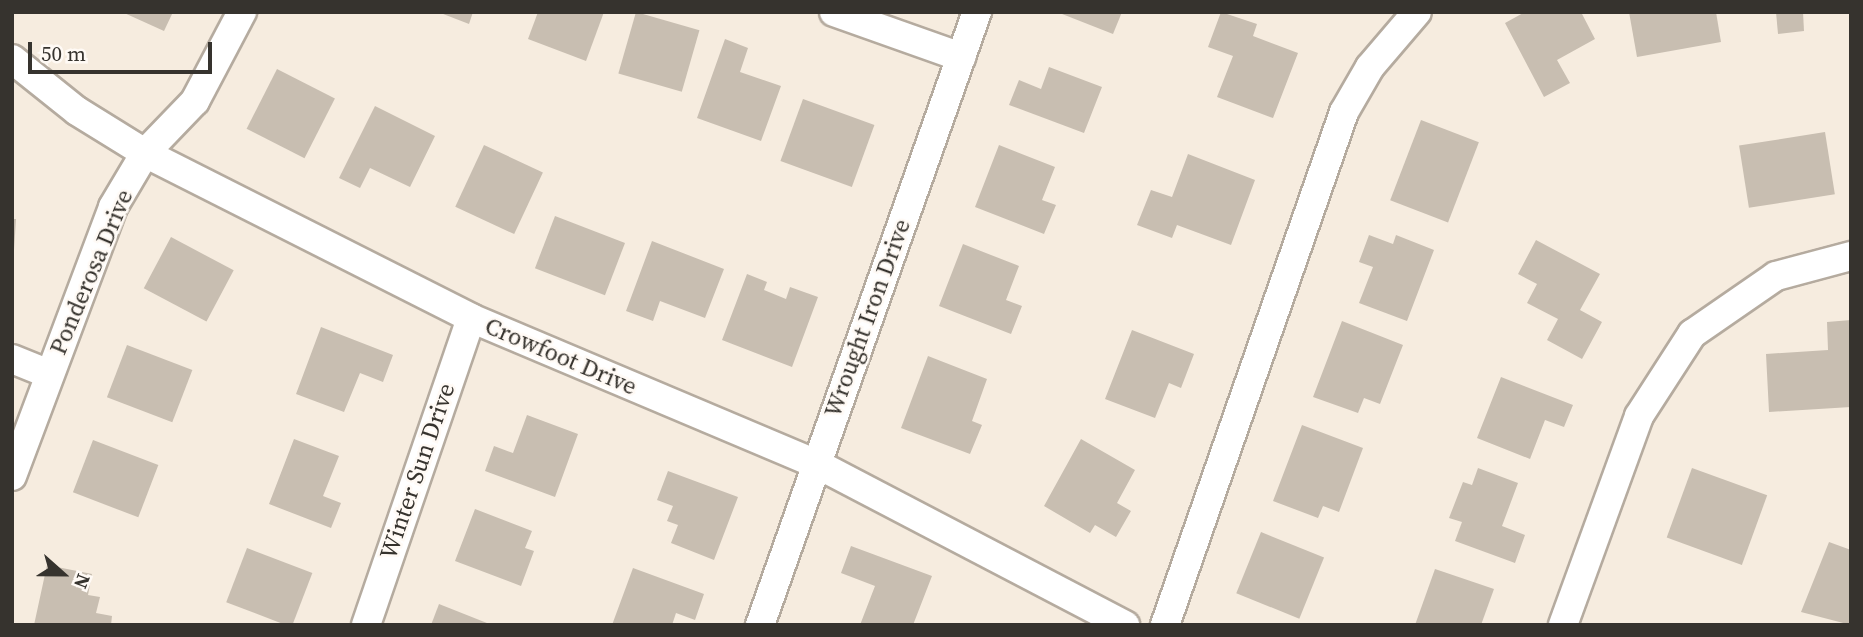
<!DOCTYPE html>
<style>
body{margin:0}
#map{position:relative;width:1863px;height:637px;overflow:hidden;background:#f6ecdf;font-family:"Source Serif 4",serif}
div>[style]{position:absolute}
[style*='--x']{left:calc(var(--x)*1px);top:calc(var(--y)*1px);width:calc(var(--w)*1px);rotate:calc(var(--a)*1deg)}
.building>*{inset:0;background:#c8beb1;transform-origin:0 0}
.roads{filter:drop-shadow(2px 0 #b5ab9f) drop-shadow(-2px 0 #b5ab9f) drop-shadow(0 2px #b5ab9f) drop-shadow(0 -2px #b5ab9f)}
.minor>*{height:28px;margin:-14px;padding:0 14px;transform-origin:14px;border-radius:14px;background:#fff}
span{translate:-50% -50%;white-space:nowrap;text-align:center;line-height:1.15;-webkit-text-stroke:5px #fffaf5;paint-order:stroke}
.street-label{font-size:24px;color:#36332e}
.frame{position:absolute;inset:0;border:14px solid #36332e;pointer-events:none}
.north{position:absolute;left:28px;top:539px;width:70px;height:70px;-webkit-text-stroke:5px #fffaf5;paint-order:stroke;rotate:111deg;font-size:19px;font-weight:700;line-height:28px;text-align:center;color:#36332e}
.north::after{content:'';display:block;margin:auto;width:24px;height:32px;background:#36332e;clip-path:polygon(50% 0,100% 100%,50% 72%,0 100%)}
.scale{position:absolute;left:28px;top:42px;width:184px;height:32px;box-sizing:border-box;border:4px solid #36332e;border-top:0;padding-left:9px;font-size:21px;line-height:24px;white-space:nowrap;color:#36332e;-webkit-text-stroke:5px #fffaf5;paint-order:stroke}
</style>
<div id="map">
<div class="building">
<i style="clip-path:polygon(122px 12px,173px 12px,164px 31px)"></i>
<i style="clip-path:polygon(438px 12px,473px 12px,469px 24px)"></i>
<i style="clip-path:polygon(538px 12px,604px 12px,586px 61px,528px 39px)"></i>
<i style="left:636px;top:12px;width:66px;height:64px;rotate:16deg"></i>
<i style="clip-path:polygon(1057px 12px,1122px 12px,1113px 34px)"></i>
<i style="clip-path:polygon(1221px 12px,1257px 24px,1253px 36px,1298px 53px,1273px 118px,1217px 97px,1233px 56px,1208px 47px)"></i>
<i style="clip-path:polygon(1525px 12px,1581px 12px,1595px 39px,1557px 60px,1570px 83px,1544px 97px,1505px 23px)"></i>
<i style="clip-path:polygon(1629px 12px,1716px 12px,1721px 42px,1637px 57px)"></i>
<i style="clip-path:polygon(1776px 12px,1803px 12px,1804px 31px,1778px 34px)"></i>
<i style="clip-path:polygon(725px 39px,748px 48px,740px 72px,781px 86px,761px 141px,697px 118px)"></i>
<i style="clip-path:polygon(1049px 67px,1102px 87px,1084px 133px,1009px 105px,1019px 80px,1041px 89px)"></i>
<i style="left:277px;top:69px;width:65px;height:67px;rotate:27deg"></i>
<i style="left:803px;top:99px;width:76px;height:66px;rotate:20deg"></i>
<i style="clip-path:polygon(375px 106px,435px 136px,410px 187px,370px 168px,360px 188px,339px 178px)"></i>
<i style="left:1421px;top:120px;width:62px;height:86px;rotate:21deg"></i>
<i style="left:1825px;top:132px;width:63px;height:87px;rotate:81deg"></i>
<i style="left:484px;top:145px;width:65px;height:68px;rotate:25deg"></i>
<i style="clip-path:polygon(999px 145px,1055px 167px,1042px 200px,1056px 205px,1044px 234px,975px 207px)"></i>
<i style="clip-path:polygon(1188px 154px,1255px 180px,1231px 245px,1177px 225px,1172px 238px,1137px 225px,1151px 190px,1172px 197px)"></i>
<i style="left:555px;top:216px;width:75px;height:56px;rotate:21deg"></i>
<i style="clip-path:polygon(12px 219px,16px 219px,14px 250px,12px 250px)"></i>
<i style="clip-path:polygon(1369px 235px,1393px 244px,1396px 235px,1434px 250px,1407px 321px,1359px 303px,1373px 267px,1359px 262px)"></i>
<i style="left:171px;top:237px;width:71px;height:58px;rotate:28deg"></i>
<i style="clip-path:polygon(1536px 240px,1600px 274px,1580px 310px,1602px 322px,1582px 359px,1547px 340px,1558px 319px,1527px 303px,1537px 284px,1518px 274px)"></i>
<i style="clip-path:polygon(652px 241px,724px 269px,705px 318px,660px 301px,653px 321px,626px 311px)"></i>
<i style="clip-path:polygon(963px 244px,1019px 266px,1006px 300px,1022px 306px,1011px 334px,939px 306px)"></i>
<i style="clip-path:polygon(747px 274px,767px 282px,764px 290px,786px 299px,790px 287px,818px 297px,792px 367px,722px 340px)"></i>
<i style="clip-path:polygon(1851px 320px,1851px 407px,1769px 412px,1766px 354px,1828px 350px,1827px 322px)"></i>
<i style="clip-path:polygon(1342px 321px,1403px 345px,1380px 404px,1364px 398px,1358px 413px,1313px 397px)"></i>
<i style="clip-path:polygon(321px 327px,393px 355px,383px 382px,360px 373px,344px 412px,296px 394px)"></i>
<i style="clip-path:polygon(1132px 330px,1194px 354px,1181px 388px,1169px 383px,1155px 418px,1105px 399px)"></i>
<i style="left:127px;top:345px;width:70px;height:56px;rotate:21deg"></i>
<i style="clip-path:polygon(928px 356px,987px 379px,972px 421px,982px 425px,970px 454px,901px 428px)"></i>
<i style="clip-path:polygon(1501px 377px,1573px 405px,1564px 427px,1545px 420px,1530px 459px,1477px 438px)"></i>
<i style="clip-path:polygon(527px 415px,578px 434px,555px 497px,485px 471px,494px 446px,513px 453px)"></i>
<i style="clip-path:polygon(1302px 425px,1363px 448px,1339px 512px,1323px 506px,1318px 518px,1273px 501px)"></i>
<i style="clip-path:polygon(294px 439px,339px 456px,323px 496px,341px 503px,331px 528px,269px 504px)"></i>
<i style="clip-path:polygon(1081px 439px,1135px 470px,1117px 503px,1131px 511px,1116px 537px,1095px 525px,1090px 533px,1044px 506px)"></i>
<i style="left:93px;top:440px;width:70px;height:56px;rotate:21deg"></i>
<i style="clip-path:polygon(1478px 468px,1518px 483px,1502px 526px,1525px 535px,1515px 563px,1455px 541px,1462px 522px,1449px 518px,1463px 482px,1472px 485px)"></i>
<i style="left:1692px;top:468px;width:80px;height:74px;rotate:20deg"></i>
<i style="clip-path:polygon(668px 471px,738px 497px,714px 560px,671px 543px,678px 525px,667px 521px,673px 506px,657px 500px)"></i>
<i style="clip-path:polygon(475px 509px,532px 531px,525px 548px,534px 551px,521px 586px,455px 561px)"></i>
<i style="left:1261px;top:532px;width:68px;height:66px;rotate:22deg"></i>
<i style="clip-path:polygon(1829px 542px,1851px 550px,1851px 625px,1801px 612px)"></i>
<i style="clip-path:polygon(851px 546px,932px 576px,913px 625px,860px 625px,875px 586px,841px 573px)"></i>
<i style="left:247px;top:548px;width:70px;height:58px;rotate:21deg"></i>
<i style="clip-path:polygon(47px 565px,92px 574px,88px 595px,100px 597px,96px 613px,112px 616px,111px 625px,34px 625px)"></i>
<i style="clip-path:polygon(633px 568px,704px 594px,695px 620px,676px 613px,672px 625px,612px 625px)"></i>
<i style="clip-path:polygon(1435px 569px,1494px 589px,1481px 625px,1415px 625px)"></i>
<i style="clip-path:polygon(439px 604px,492px 625px,431px 625px)"></i>
</div>
<div class="roads">
<div class="minor">
<i style="--x:834;--y:12;--w:135;--a:19.5"></i>
<i style="--x:12;--y:59;--w:83;--a:38.7"></i>
<i style="--x:77;--y:111;--w:80;--a:31.7"></i>
<i style="--x:145;--y:153;--w:365;--a:26.8"></i>
<i style="--x:471;--y:318;--w:373;--a:22.9"></i>
<i style="--x:815;--y:463;--w:350;--a:27.6"></i>
<i style="--x:12;--y:359;--w:40;--a:22"></i>
<i style="--x:12;--y:476;--w:287;--a:-69.4"></i>
<i style="--x:113;--y:207;--w:63;--a:-59.3"></i>
<i style="--x:145;--y:153;--w:72;--a:-46.1"></i>
<i style="--x:195;--y:101;--w:101;--a:-62.2"></i>
<i style="--x:366;--y:625;--w:324;--a:-71.1"></i>
<i style="--x:760;--y:625;--w:650;--a:-70.51"></i>
<i style="--x:1165;--y:625;--w:543;--a:-70.76"></i>
<i style="--x:1344;--y:112;--w:52;--a:-60"></i>
<i style="--x:1370;--y:67;--w:72;--a:-49.5"></i>
<i style="--x:1563;--y:625;--w:222;--a:-70"></i>
<i style="--x:1639;--y:416;--w:98;--a:-57.1"></i>
<i style="--x:1692;--y:334;--w:102;--a:-34.6"></i>
<i style="--x:1776;--y:276;--w:78;--a:-14.9"></i>
</div>
</div>
<div class="street-label">
<span style="left:91px;top:272px;rotate:-67deg">Ponderosa Drive</span>
<span style="left:867px;top:318px;rotate:-70deg">Wrought Iron Drive</span>
<span style="left:561px;top:356px;rotate:23deg">Crowfoot Drive</span>
<span style="left:417px;top:471px;rotate:-71deg">Winter Sun Drive</span>
</div>
<div class="frame"></div>
<div class="north">N</div>
<div class="scale">50 m</div>
</div>
